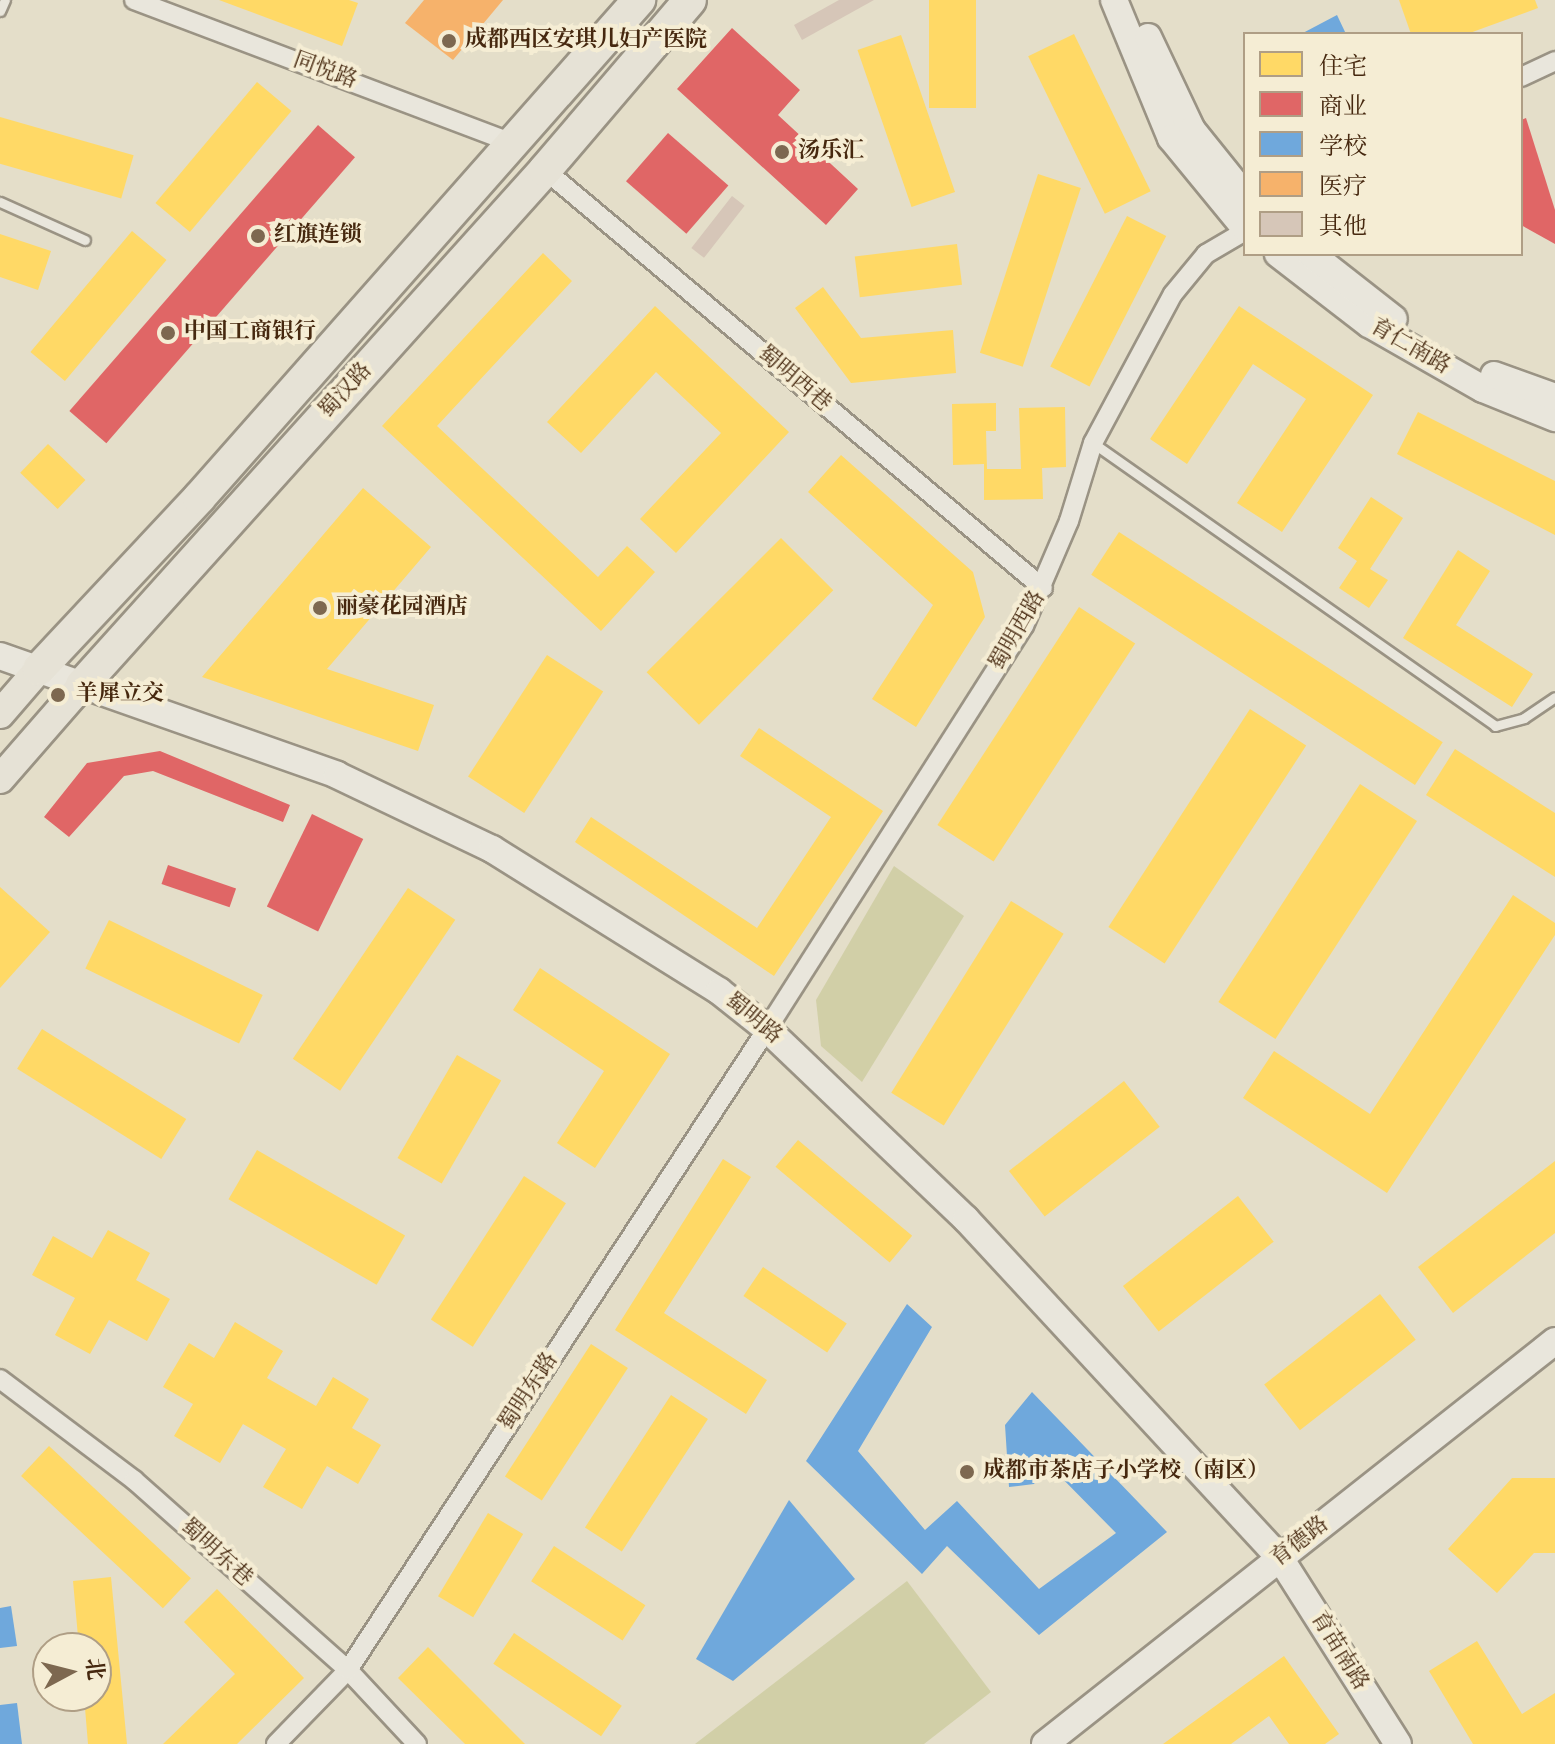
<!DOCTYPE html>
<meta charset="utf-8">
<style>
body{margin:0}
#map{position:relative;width:1555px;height:1744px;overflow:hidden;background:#e4dec9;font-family:"IM FELL English","Noto Serif SC",serif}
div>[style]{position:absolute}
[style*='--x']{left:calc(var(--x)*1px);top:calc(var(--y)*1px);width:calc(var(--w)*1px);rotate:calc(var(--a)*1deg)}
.green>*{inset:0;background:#d1cfa7}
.homes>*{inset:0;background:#ffd966;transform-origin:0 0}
.shops>*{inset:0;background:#e06666;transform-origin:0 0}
.schools>*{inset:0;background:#6fa8dc}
.health>*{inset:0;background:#f6b26b}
.building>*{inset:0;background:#d6c6b8;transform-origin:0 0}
.roads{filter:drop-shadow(2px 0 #9a9384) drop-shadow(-2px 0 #9a9384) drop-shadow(0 2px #9a9384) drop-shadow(0 -2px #9a9384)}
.lane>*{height:9px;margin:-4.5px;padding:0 4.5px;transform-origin:4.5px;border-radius:4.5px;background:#e9e6dc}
.street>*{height:18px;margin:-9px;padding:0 9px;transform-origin:9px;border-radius:9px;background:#e9e6dc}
.secondary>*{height:26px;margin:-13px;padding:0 13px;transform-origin:13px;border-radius:13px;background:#e9e6dc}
.primary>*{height:28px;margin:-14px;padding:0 14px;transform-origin:14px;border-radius:14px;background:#e6e2d6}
.highway>*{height:32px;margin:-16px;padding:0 16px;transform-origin:16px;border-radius:16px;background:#e6e2d6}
.dots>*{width:22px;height:22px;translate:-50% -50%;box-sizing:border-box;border:4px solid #f5edd4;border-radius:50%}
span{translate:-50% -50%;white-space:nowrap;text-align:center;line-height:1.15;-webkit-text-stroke:8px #f5edd4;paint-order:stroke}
.poi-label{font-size:22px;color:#46280f;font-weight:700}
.left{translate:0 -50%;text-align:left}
.street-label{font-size:22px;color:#46280f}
.legend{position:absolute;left:1243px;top:32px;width:280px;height:224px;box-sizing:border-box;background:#f5edd4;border:2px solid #af9e85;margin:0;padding:10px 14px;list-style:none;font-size:24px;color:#46280f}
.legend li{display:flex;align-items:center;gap:16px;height:40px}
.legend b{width:40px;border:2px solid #af9e85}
.north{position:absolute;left:32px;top:1632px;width:80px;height:80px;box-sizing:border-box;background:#f5edd4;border:2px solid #af9e85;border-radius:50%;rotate:83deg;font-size:22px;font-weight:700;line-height:32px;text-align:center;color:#46280f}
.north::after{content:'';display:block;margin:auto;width:28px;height:36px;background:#7d6850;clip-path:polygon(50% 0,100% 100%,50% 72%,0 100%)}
</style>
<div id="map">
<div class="green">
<i style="clip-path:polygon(894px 866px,964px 916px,862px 1082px,821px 1046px,816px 1000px)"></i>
<i style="clip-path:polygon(907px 1581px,991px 1692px,924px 1744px,695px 1744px)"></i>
</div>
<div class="homes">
<i style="clip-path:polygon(219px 0,349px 0,358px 3px,342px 46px)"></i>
<i style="left:929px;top:0;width:47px;height:108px"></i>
<i style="clip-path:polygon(1399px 0,1535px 0,1538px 8px,1467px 34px,1411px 34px)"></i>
<i style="left:1074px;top:34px;width:175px;height:51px;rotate:64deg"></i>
<i style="left:901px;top:35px;width:166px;height:46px;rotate:71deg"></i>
<i style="left:257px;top:82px;width:45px;height:158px;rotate:40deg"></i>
<i style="left:0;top:117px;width:139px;height:45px;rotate:16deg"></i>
<i style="left:1038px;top:174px;width:45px;height:188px;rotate:18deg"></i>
<i style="left:1127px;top:216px;width:44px;height:169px;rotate:27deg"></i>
<i style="left:132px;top:231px;width:45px;height:158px;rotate:40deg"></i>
<i style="clip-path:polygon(0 234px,51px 251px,38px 290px,0 277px)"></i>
<i style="left:957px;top:244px;width:41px;height:103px;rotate:83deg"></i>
<i style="clip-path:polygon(543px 253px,572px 281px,437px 426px,598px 577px,627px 546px,655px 572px,601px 631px,382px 426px)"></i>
<i style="clip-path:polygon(823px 287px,861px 338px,953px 330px,956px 373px,851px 383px,795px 308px)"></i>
<i style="clip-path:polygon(655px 306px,789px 432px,676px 553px,640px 519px,721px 433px,656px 372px,581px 453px,547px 422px)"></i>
<i style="clip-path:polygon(1239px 306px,1373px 395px,1282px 532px,1237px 503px,1306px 399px,1253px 364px,1187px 464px,1150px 439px)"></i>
<i style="clip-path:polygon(996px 403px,996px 431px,986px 431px,987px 469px,1021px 469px,1019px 408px,1065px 407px,1066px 467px,1042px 468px,1043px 499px,984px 500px,984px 464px,953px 465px,952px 404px)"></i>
<i style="clip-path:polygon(1418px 412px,1555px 481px,1555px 535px,1397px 454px)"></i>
<i style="left:48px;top:444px;width:52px;height:40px;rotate:44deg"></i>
<i style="clip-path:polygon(841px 455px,973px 572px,985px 617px,916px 727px,872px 699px,933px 605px,808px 492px)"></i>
<i style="clip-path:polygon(363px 488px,431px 547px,327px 669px,434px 705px,418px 751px,202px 677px)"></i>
<i style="clip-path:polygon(1371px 497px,1403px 518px,1370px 569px,1388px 580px,1369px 608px,1339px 588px,1357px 561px,1338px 548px)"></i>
<i style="left:1119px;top:532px;width:386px;height:51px;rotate:33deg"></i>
<i style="left:781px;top:538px;width:74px;height:190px;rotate:45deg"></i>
<i style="clip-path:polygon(1458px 550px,1490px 571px,1456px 625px,1533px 674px,1512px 707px,1403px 638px)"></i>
<i style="left:1079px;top:607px;width:67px;height:260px;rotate:33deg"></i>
<i style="left:547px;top:655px;width:67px;height:145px;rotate:33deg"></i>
<i style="left:1250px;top:709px;width:67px;height:260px;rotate:33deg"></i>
<i style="clip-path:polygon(759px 728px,883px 811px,774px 976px,575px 842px,591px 817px,757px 928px,831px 817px,740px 756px)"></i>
<i style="clip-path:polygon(1455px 749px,1555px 813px,1555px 877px,1426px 795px)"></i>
<i style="left:1360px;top:784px;width:68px;height:260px;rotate:33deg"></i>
<i style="clip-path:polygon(0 887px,50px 932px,0 988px)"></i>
<i style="left:408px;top:888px;width:57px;height:206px;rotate:34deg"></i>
<i style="clip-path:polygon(1513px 895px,1555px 923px,1555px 935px,1387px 1193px,1243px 1098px,1274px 1051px,1370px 1114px)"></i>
<i style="left:1011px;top:901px;width:62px;height:226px;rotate:32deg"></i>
<i style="left:109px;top:920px;width:171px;height:54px;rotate:26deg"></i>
<i style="clip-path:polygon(540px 968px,670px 1054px,595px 1168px,557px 1143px,604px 1071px,513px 1010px)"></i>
<i style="left:42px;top:1029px;width:170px;height:47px;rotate:32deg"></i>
<i style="left:457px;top:1055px;width:51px;height:119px;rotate:30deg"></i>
<i style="left:1124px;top:1081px;width:58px;height:146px;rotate:52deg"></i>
<i style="left:798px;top:1140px;width:149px;height:35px;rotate:40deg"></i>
<i style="left:257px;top:1150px;width:171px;height:57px;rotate:30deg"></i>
<i style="clip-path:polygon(723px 1159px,751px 1177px,664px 1313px,767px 1380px,746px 1414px,615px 1330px)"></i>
<i style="clip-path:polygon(1555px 1161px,1555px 1233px,1453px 1313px,1418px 1267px)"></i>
<i style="left:524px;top:1176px;width:50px;height:171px;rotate:33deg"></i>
<i style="left:1238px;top:1196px;width:58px;height:146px;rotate:52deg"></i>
<i style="clip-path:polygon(108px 1230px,150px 1253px,136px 1280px,170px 1299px,147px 1341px,109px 1320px,90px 1354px,55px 1335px,75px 1298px,32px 1275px,53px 1236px,92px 1258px)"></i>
<i style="left:763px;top:1267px;width:101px;height:35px;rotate:34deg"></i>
<i style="left:1380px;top:1294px;width:58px;height:147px;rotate:52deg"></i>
<i style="clip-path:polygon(235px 1322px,283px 1351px,267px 1378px,316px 1406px,333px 1377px,369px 1399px,352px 1428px,381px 1445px,358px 1484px,327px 1466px,302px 1509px,263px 1487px,286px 1449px,243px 1424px,220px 1463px,174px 1436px,193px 1404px,163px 1387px,189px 1343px,214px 1358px)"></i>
<i style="left:591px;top:1344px;width:44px;height:158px;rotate:33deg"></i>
<i style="left:671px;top:1395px;width:44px;height:158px;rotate:33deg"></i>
<i style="left:49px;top:1446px;width:194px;height:41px;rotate:43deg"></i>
<i style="clip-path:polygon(1512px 1478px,1555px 1478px,1555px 1553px,1534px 1553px,1497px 1593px,1448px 1549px)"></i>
<i style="left:488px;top:1513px;width:41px;height:97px;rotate:31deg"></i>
<i style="left:554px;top:1546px;width:109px;height:42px;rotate:33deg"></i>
<i style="clip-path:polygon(111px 1577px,127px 1744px,88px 1744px,84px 1696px,96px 1696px,96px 1648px,79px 1648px,73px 1581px)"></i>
<i style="clip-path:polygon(217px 1589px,304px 1678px,237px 1744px,163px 1744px,235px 1674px,184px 1622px)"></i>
<i style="left:514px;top:1633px;width:130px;height:37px;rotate:34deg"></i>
<i style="clip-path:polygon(1477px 1641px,1522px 1714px,1555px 1693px,1555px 1744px,1473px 1744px,1429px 1671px)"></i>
<i style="clip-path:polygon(428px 1647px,525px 1744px,465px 1744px,398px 1678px)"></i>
<i style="clip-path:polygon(1284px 1656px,1339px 1734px,1325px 1744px,1289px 1744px,1269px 1716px,1231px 1744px,1163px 1744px)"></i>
</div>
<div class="shops">
<i style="clip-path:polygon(732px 28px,800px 90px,778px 115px,858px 189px,826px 225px,677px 89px)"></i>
<i style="clip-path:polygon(1526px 118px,1555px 210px,1555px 244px,1521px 225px,1521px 120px)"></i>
<i style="left:318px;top:125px;width:49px;height:379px;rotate:41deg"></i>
<i style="left:668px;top:133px;width:80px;height:64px;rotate:41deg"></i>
<i style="clip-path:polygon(160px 751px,290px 805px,283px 822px,153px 771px,124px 776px,69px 837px,44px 817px,87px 763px)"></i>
<i style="left:312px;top:814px;width:57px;height:103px;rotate:26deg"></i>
<i style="left:168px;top:865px;width:72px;height:20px;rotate:19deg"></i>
</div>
<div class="schools">
<i style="clip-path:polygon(1337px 15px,1346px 34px,1301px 34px)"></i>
<i style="clip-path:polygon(907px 1304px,932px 1327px,858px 1451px,925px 1530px,957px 1501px,1039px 1589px,1116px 1533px,1047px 1463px,1034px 1484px,1009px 1487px,1005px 1425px,1032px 1392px,1167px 1532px,1039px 1635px,947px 1546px,922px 1574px,806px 1461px)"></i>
<i style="clip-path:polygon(789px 1500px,855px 1579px,733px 1681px,696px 1659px)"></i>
<i style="clip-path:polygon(11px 1606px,17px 1646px,0 1648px,0 1608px)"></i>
<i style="clip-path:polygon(17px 1703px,22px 1744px,0 1744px,0 1705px)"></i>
</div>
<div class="health">
<i style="clip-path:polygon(424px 0,503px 0,453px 60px,405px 23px)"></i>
</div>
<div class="building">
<i style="clip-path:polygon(839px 0,874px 0,802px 40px,794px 25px)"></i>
<i style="left:732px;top:196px;width:16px;height:66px;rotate:38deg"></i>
</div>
<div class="roads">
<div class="lane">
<i style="--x:0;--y:11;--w:12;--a:-66"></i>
<i style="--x:0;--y:202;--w:93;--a:24.1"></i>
<i style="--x:1093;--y:443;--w:492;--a:35.1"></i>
<i style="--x:1495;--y:726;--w:30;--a:-15"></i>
<i style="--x:1524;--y:718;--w:37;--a:-34"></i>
</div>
<div class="street">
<i style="--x:134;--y:0;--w:408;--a:20.7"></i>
<i style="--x:1521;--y:77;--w:38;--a:-25"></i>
<i style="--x:545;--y:170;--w:650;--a:40.01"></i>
<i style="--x:0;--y:1379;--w:168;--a:37"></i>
<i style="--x:134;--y:1480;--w:286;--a:41.6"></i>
<i style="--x:348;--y:1670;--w:101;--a:47"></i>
<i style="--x:276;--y:1744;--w:103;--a:-45.8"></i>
<i style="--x:348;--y:1670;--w:766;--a:-56.83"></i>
<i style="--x:767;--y:1029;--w:478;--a:-57.5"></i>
<i style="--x:1024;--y:626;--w:114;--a:-66.8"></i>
<i style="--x:1069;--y:521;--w:82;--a:-72.9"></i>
<i style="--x:1093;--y:443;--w:169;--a:-61.8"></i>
<i style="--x:1173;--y:294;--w:52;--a:-50.5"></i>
<i style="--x:1206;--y:254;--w:45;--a:-30.5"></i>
</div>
<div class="secondary">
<i style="--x:1114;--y:0;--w:149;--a:67.6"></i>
<i style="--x:1171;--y:138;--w:117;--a:50.6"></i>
<i style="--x:1148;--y:37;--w:103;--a:64.7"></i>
<i style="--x:1192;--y:130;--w:85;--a:51.2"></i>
<i style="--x:1278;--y:254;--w:115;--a:37.6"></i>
<i style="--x:1369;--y:324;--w:131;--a:29.7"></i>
<i style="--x:1483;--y:389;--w:78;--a:21.9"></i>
<i style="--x:1311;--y:254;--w:105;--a:38.1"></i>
<i style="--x:1494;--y:375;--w:65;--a:19.8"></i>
<i style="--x:0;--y:656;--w:357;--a:19.4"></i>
<i style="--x:337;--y:775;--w:172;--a:25.5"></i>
<i style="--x:492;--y:849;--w:268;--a:32"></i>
<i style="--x:719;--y:991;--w:61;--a:38.4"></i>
<i style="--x:767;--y:1029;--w:275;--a:43.7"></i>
<i style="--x:966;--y:1219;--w:462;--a:47.2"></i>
<i style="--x:1280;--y:1558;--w:220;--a:57.6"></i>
<i style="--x:1045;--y:1744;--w:650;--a:-38.32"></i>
</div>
<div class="primary">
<i style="--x:0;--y:714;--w:60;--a:-49.1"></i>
<i style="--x:0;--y:779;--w:125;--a:-48.9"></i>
</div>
<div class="highway">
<i style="--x:39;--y:669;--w:234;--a:-46.9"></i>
<i style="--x:199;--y:498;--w:665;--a:-48.54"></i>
<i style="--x:82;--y:685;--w:693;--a:-48.04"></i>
<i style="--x:545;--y:170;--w:223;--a:-49.5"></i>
</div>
</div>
<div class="dots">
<i style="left:449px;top:41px;background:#7d6850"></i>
<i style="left:782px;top:152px;background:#7d6850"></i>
<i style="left:258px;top:236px;background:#7d6850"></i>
<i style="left:168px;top:333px;background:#7d6850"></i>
<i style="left:320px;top:608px;background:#7d6850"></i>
<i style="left:58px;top:695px;background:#7d6850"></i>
<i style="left:967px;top:1472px;background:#7d6850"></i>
</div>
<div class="poi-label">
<span class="left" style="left:465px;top:41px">成都西区安琪儿妇产医院</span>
<span class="left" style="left:798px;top:152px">汤乐汇</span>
<span class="left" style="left:274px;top:236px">红旗连锁</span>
<span class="left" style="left:184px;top:333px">中国工商银行</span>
<span class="left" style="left:336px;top:608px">丽豪花园酒店</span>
<span class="left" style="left:76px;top:695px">羊犀立交</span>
<span class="left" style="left:983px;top:1472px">成都市茶店子小学校（南区）</span>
</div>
<div class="street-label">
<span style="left:325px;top:71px;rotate:20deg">同悦路</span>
<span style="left:1410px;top:347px;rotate:30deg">育仁南路</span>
<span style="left:794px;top:379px;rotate:40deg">蜀明西巷</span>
<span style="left:346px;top:391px;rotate:-48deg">蜀汉路</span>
<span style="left:1018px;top:631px;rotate:-60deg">蜀明西路</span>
<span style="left:753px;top:1019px;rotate:39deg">蜀明路</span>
<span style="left:529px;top:1392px;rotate:-57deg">蜀明东路</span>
<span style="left:1300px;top:1542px;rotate:-38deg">育德路</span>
<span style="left:216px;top:1553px;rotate:42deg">蜀明东巷</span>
<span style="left:1339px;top:1651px;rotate:58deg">育苗南路</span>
</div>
<ul class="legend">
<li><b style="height:22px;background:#ffd966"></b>住宅</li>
<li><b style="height:22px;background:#e06666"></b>商业</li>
<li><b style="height:22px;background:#6fa8dc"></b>学校</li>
<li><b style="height:22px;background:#f6b26b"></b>医疗</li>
<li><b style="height:22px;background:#d6c6b8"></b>其他</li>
</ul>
<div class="north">北</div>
</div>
